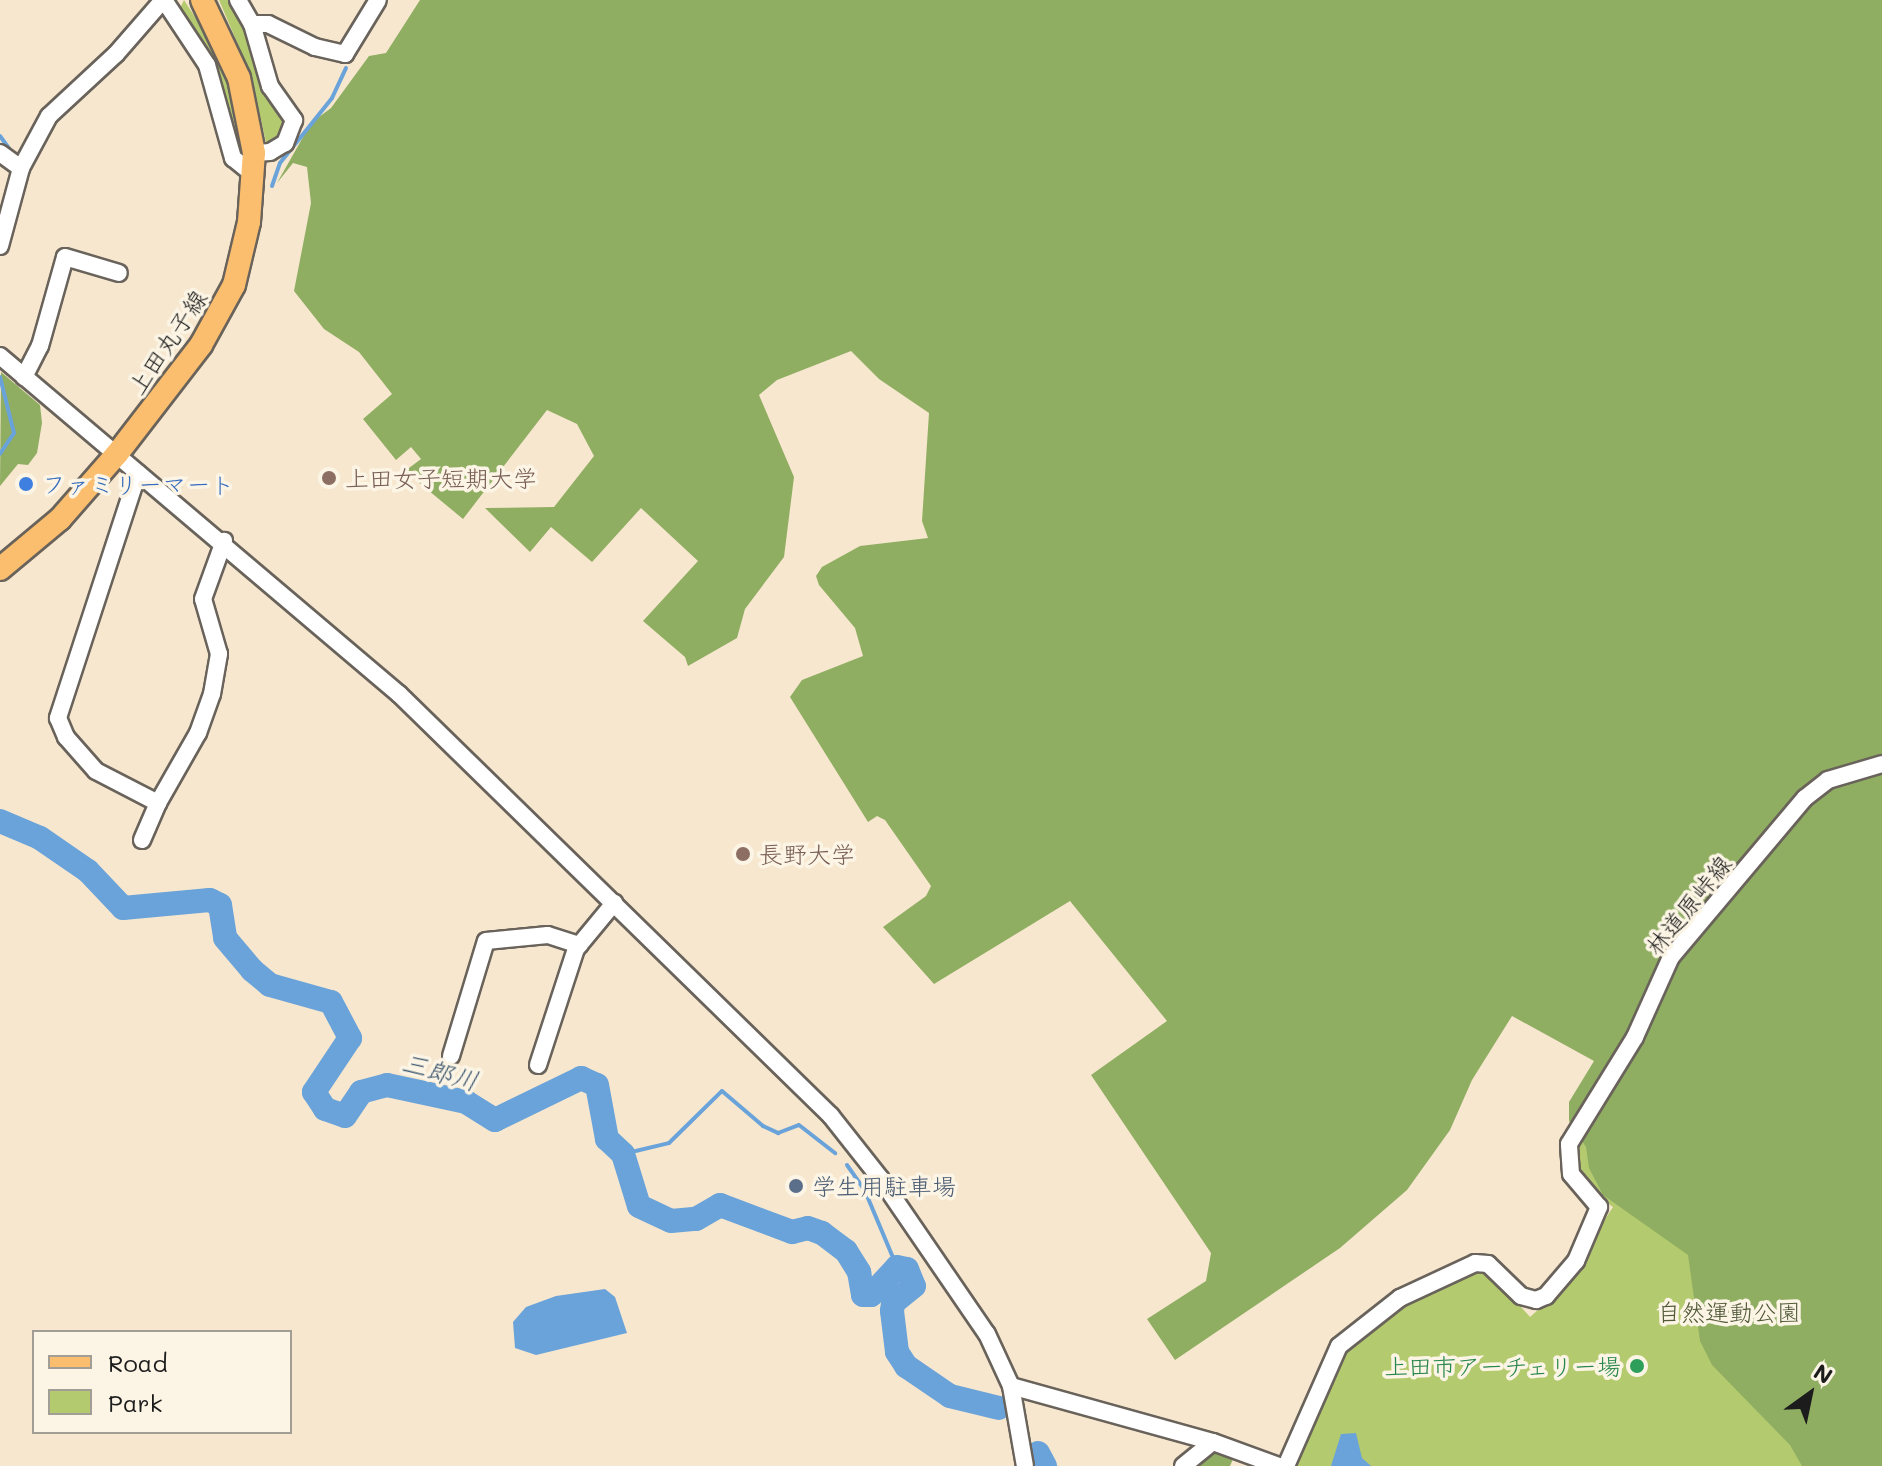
<!DOCTYPE html>
<meta charset="utf-8">
<style>
body{margin:0}
#map{position:relative;width:1882px;height:1466px;overflow:hidden;background:#f7e7cf;font-family:Mali,"Klee One",sans-serif}
div>[style]{position:absolute}
[style*='--x']{left:calc(var(--x)*1px);top:calc(var(--y)*1px);width:calc(var(--w)*1px);rotate:calc(var(--a)*1deg)}
.green>*{inset:0;background:#b4ca6f}
.forest>*{inset:0;background:#8fae62}
.water>*{inset:0;background:#6aa3d9}
.stream>*{height:4px;margin:-2px;padding:0 2px;transform-origin:2px;border-radius:2px;background:#6aa3d9}
.river>*{height:24px;margin:-12px;padding:0 12px;transform-origin:12px;border-radius:12px;background:#6aa3d9}
.roads{filter:drop-shadow(2px 0 #69635b) drop-shadow(-2px 0 #69635b) drop-shadow(0 2px #69635b) drop-shadow(0 -2px #69635b)}
.minor>*{height:16px;margin:-8px;padding:0 8px;transform-origin:8px;border-radius:8px;background:#fff}
.major>*{height:22px;margin:-11px;padding:0 11px;transform-origin:11px;border-radius:11px;background:#fabe6e}
.dots>*{width:22px;height:22px;translate:-50% -50%;box-sizing:border-box;border:4px solid #fcf5e5;border-radius:50%}
span{translate:-50% -50%;white-space:nowrap;text-align:center;line-height:1.15;-webkit-text-stroke:7px #fcf5e5;paint-order:stroke}
.street-label{font-size:24px;color:#1c1c1c}
.education-label{font-size:24px;color:#785e54}
.left{translate:0 -50%;text-align:left}
.shop-label{font-size:24px;color:#366cbe}
.service-label{font-size:24px;color:#4e5e75}
.park-label{font-size:24px;color:#515939}
.leisure-label{font-size:24px;color:#27864d}
.right{translate:-100% -50%;text-align:right}
.water-label{font-size:26px;color:#3f5971;font-style:italic}
.legend{position:absolute;left:32px;top:1330px;width:260px;height:104px;box-sizing:border-box;background:#fcf5e5;border:2px solid #a29e95;margin:0;padding:10px 14px;list-style:none;font-size:24px;color:#1c1c1c}
.legend li{display:flex;align-items:center;gap:16px;height:40px}
.legend b{width:40px;border:2px solid #a29e95}
.north{position:absolute;left:1770px;top:1354px;width:80px;height:80px;-webkit-text-stroke:6px #fcf5e5;paint-order:stroke;rotate:33deg;font-size:22px;font-weight:700;line-height:32px;text-align:center;color:#1c1c1c}
.north::after{content:'';display:block;margin:auto;width:28px;height:36px;background:#1c1c1c;clip-path:polygon(50% 0,100% 100%,50% 72%,0 100%)}
</style>
<div id="map">
<div class="green">
<i style="clip-path:polygon(184px 0,215px 48px,227px 80px,239px 150px,212px 62px,180px 8px)"></i>
<i style="clip-path:polygon(219px 0,231px 0,287px 117px,284px 136px,267px 147px,251px 75px)"></i>
<i style="clip-path:polygon(1631px 1062px,1882px 1466px,1296px 1466px,1344px 1350px,1403px 1303px,1475px 1269px,1493px 1276px,1530px 1317px,1556px 1294px,1613px 1207px,1589px 1190px,1577px 1171px,1576px 1142px)"></i>
</div>
<div class="forest">
<i style="clip-path:polygon(420px 0,1882px 0,1882px 1466px,1802px 1466px,1790px 1445px,1712px 1365px,1700px 1341px,1688px 1255px,1603px 1195px,1589px 1168px,1586px 1147px,1569px 1121px,1569px 1102px,1594px 1061px,1512px 1016px,1472px 1080px,1450px 1130px,1407px 1190px,1340px 1248px,1175px 1360px,1147px 1319px,1206px 1281px,1211px 1253px,1091px 1075px,1167px 1021px,1070px 901px,934px 984px,883px 927px,926px 896px,931px 886px,885px 820px,877px 816px,868px 822px,790px 697px,802px 680px,863px 656px,855px 628px,819px 585px,816px 576px,822px 567px,860px 546px,928px 538px,922px 521px,929px 413px,879px 379px,851px 351px,777px 380px,759px 395px,794px 477px,784px 557px,745px 609px,737px 638px,688px 666px,685px 657px,643px 621px,698px 561px,641px 508px,592px 562px,551px 527px,530px 552px,485px 508px,554px 507px,594px 456px,577px 424px,547px 410px,463px 519px,405px 471px,421px 459px,411px 447px,396px 460px,363px 419px,392px 394px,359px 352px,324px 329px,294px 291px,311px 203px,307px 167px,293px 163px,277px 183px,311px 123px,331px 108px,369px 56px,386px 53px)"></i>
<i style="clip-path:polygon(1px 372px,40px 405px,42px 423px,37px 453px,28px 465px,18px 464px,0 486px)"></i>
<i style="clip-path:polygon(1211px 1451px,1233px 1459px,1230px 1466px,1188px 1466px)"></i>
</div>
<div class="water">
<i style="clip-path:polygon(605px 1289px,615px 1297px,627px 1333px,536px 1355px,515px 1348px,513px 1322px,526px 1307px,556px 1296px)"></i>
<i style="clip-path:polygon(1356px 1433px,1362px 1458px,1371px 1466px,1331px 1466px,1341px 1434px)"></i>
</div>
<div class="stream">
<i style="--x:0;--y:136;--w:22;--a:54"></i>
<i style="--x:272;--y:186;--w:24;--a:-71"></i>
<i style="--x:280;--y:163;--w:83;--a:-51.3"></i>
<i style="--x:332;--y:98;--w:33;--a:-65"></i>
<i style="--x:0;--y:377;--w:58;--a:76"></i>
<i style="--x:14;--y:433;--w:25;--a:124"></i>
<i style="--x:623;--y:1154;--w:47;--a:-13.4"></i>
<i style="--x:669;--y:1143;--w:74;--a:-44.5"></i>
<i style="--x:722;--y:1091;--w:54;--a:40.5"></i>
<i style="--x:763;--y:1126;--w:17;--a:25"></i>
<i style="--x:778;--y:1133;--w:22;--a:-21"></i>
<i style="--x:799;--y:1125;--w:46;--a:37.9"></i>
<i style="--x:847;--y:1165;--w:32;--a:55"></i>
<i style="--x:865;--y:1191;--w:82;--a:67.2"></i>
</div>
<div class="river">
<i style="--x:0;--y:821;--w:43;--a:23"></i>
<i style="--x:40;--y:838;--w:58;--a:34.5"></i>
<i style="--x:88;--y:871;--w:51;--a:46.6"></i>
<i style="--x:123;--y:908;--w:87;--a:-5.3"></i>
<i style="--x:210;--y:900;--w:11;--a:27"></i>
<i style="--x:220;--y:905;--w:33;--a:81"></i>
<i style="--x:225;--y:938;--w:42;--a:49.8"></i>
<i style="--x:252;--y:970;--w:23;--a:40"></i>
<i style="--x:270;--y:985;--w:63;--a:15.6"></i>
<i style="--x:331;--y:1002;--w:41;--a:62.2"></i>
<i style="--x:350;--y:1038;--w:65;--a:123.7"></i>
<i style="--x:314;--y:1092;--w:20;--a:57"></i>
<i style="--x:325;--y:1109;--w:21;--a:19"></i>
<i style="--x:345;--y:1116;--w:29;--a:-56"></i>
<i style="--x:361;--y:1092;--w:27;--a:-15"></i>
<i style="--x:387;--y:1085;--w:81;--a:12.1"></i>
<i style="--x:466;--y:1102;--w:34;--a:32"></i>
<i style="--x:495;--y:1120;--w:96;--a:-26"></i>
<i style="--x:581;--y:1078;--w:17;--a:24"></i>
<i style="--x:597;--y:1085;--w:55;--a:79.5"></i>
<i style="--x:607;--y:1139;--w:22;--a:43"></i>
<i style="--x:623;--y:1154;--w:54;--a:72.9"></i>
<i style="--x:639;--y:1206;--w:35;--a:25"></i>
<i style="--x:671;--y:1221;--w:25;--a:-5"></i>
<i style="--x:696;--y:1219;--w:28;--a:-30"></i>
<i style="--x:720;--y:1205;--w:77;--a:20.6"></i>
<i style="--x:792;--y:1232;--w:16;--a:-14"></i>
<i style="--x:808;--y:1228;--w:15;--a:20"></i>
<i style="--x:822;--y:1233;--w:30;--a:37"></i>
<i style="--x:846;--y:1251;--w:25;--a:58"></i>
<i style="--x:859;--y:1272;--w:23;--a:80"></i>
<i style="--x:863;--y:1295;--w:8;--a:0"></i>
<i style="--x:871;--y:1295;--w:38;--a:-47"></i>
<i style="--x:897;--y:1267;--w:10;--a:11"></i>
<i style="--x:907;--y:1269;--w:18;--a:68"></i>
<i style="--x:914;--y:1286;--w:27;--a:141"></i>
<i style="--x:893;--y:1303;--w:8;--a:97"></i>
<i style="--x:892;--y:1311;--w:41;--a:83"></i>
<i style="--x:897;--y:1352;--w:17;--a:57"></i>
<i style="--x:906;--y:1366;--w:53;--a:34.3"></i>
<i style="--x:950;--y:1396;--w:50;--a:13.8"></i>
<i style="--x:1038;--y:1453;--w:15;--a:62"></i>
</div>
<div class="roads">
<div class="minor">
<i style="--x:164;--y:0;--w:78;--a:56.5"></i>
<i style="--x:207;--y:65;--w:97;--a:74.4"></i>
<i style="--x:233;--y:158;--w:27;--a:39"></i>
<i style="--x:238;--y:0;--w:28;--a:60"></i>
<i style="--x:252;--y:24;--w:65;--a:73.8"></i>
<i style="--x:270;--y:86;--w:42;--a:54.8"></i>
<i style="--x:294;--y:120;--w:25;--a:111"></i>
<i style="--x:285;--y:143;--w:17;--a:149"></i>
<i style="--x:270;--y:152;--w:16;--a:176"></i>
<i style="--x:252;--y:24;--w:16;--a:0"></i>
<i style="--x:268;--y:24;--w:52;--a:26.1"></i>
<i style="--x:315;--y:47;--w:31;--a:13"></i>
<i style="--x:345;--y:54;--w:63;--a:-58.6"></i>
<i style="--x:0;--y:153;--w:26;--a:36"></i>
<i style="--x:0;--y:246;--w:81;--a:-74.9"></i>
<i style="--x:21;--y:168;--w:59;--a:-61.7"></i>
<i style="--x:49;--y:116;--w:91;--a:-42.8"></i>
<i style="--x:116;--y:54;--w:72;--a:-49"></i>
<i style="--x:0;--y:356;--w:523;--a:40.27"></i>
<i style="--x:399;--y:694;--w:604;--a:44.33"></i>
<i style="--x:831;--y:1116;--w:79;--a:51.7"></i>
<i style="--x:880;--y:1178;--w:189;--a:55.6"></i>
<i style="--x:987;--y:1334;--w:57;--a:65.2"></i>
<i style="--x:1011;--y:1386;--w:81;--a:80.1"></i>
<i style="--x:24;--y:377;--w:35;--a:-63"></i>
<i style="--x:40;--y:346;--w:92;--a:-74.3"></i>
<i style="--x:65;--y:257;--w:56;--a:16.5"></i>
<i style="--x:138;--y:473;--w:258;--a:108.1"></i>
<i style="--x:58;--y:718;--w:21;--a:67"></i>
<i style="--x:66;--y:737;--w:45;--a:48.6"></i>
<i style="--x:96;--y:771;--w:70;--a:27.3"></i>
<i style="--x:158;--y:803;--w:81;--a:-60.3"></i>
<i style="--x:198;--y:733;--w:41;--a:-70.3"></i>
<i style="--x:212;--y:694;--w:41;--a:-80.1"></i>
<i style="--x:219;--y:654;--w:57;--a:-106.2"></i>
<i style="--x:203;--y:599;--w:62;--a:-70.1"></i>
<i style="--x:142;--y:840;--w:40;--a:-66.6"></i>
<i style="--x:451;--y:1056;--w:120;--a:-73.1"></i>
<i style="--x:486;--y:941;--w:62;--a:-5.5"></i>
<i style="--x:548;--y:935;--w:33;--a:18"></i>
<i style="--x:538;--y:1065;--w:122;--a:-71.9"></i>
<i style="--x:576;--y:949;--w:60;--a:-50.4"></i>
<i style="--x:1011;--y:1386;--w:210;--a:15.5"></i>
<i style="--x:1213;--y:1442;--w:70;--a:20"></i>
<i style="--x:1183;--y:1466;--w:38;--a:-39"></i>
<i style="--x:1286;--y:1466;--w:131;--a:-66.2"></i>
<i style="--x:1339;--y:1346;--w:78;--a:-38.2"></i>
<i style="--x:1400;--y:1298;--w:83;--a:-25"></i>
<i style="--x:1475;--y:1263;--w:13;--a:4"></i>
<i style="--x:1488;--y:1264;--w:46;--a:44.1"></i>
<i style="--x:1521;--y:1296;--w:16;--a:15"></i>
<i style="--x:1536;--y:1300;--w:11;--a:-22"></i>
<i style="--x:1546;--y:1296;--w:46;--a:-49.4"></i>
<i style="--x:1576;--y:1261;--w:59;--a:-66.9"></i>
<i style="--x:1599;--y:1207;--w:43;--a:-130.3"></i>
<i style="--x:1571;--y:1174;--w:30;--a:-94"></i>
<i style="--x:1569;--y:1144;--w:126;--a:-58.3"></i>
<i style="--x:1635;--y:1037;--w:88;--a:-65.8"></i>
<i style="--x:1671;--y:957;--w:208;--a:-49.9"></i>
<i style="--x:1805;--y:798;--w:29;--a:-38"></i>
<i style="--x:1828;--y:780;--w:56;--a:-16.5"></i>
</div>
<div class="major">
<i style="--x:0;--y:569;--w:78;--a:-39.8"></i>
<i style="--x:60;--y:519;--w:86;--a:-48.8"></i>
<i style="--x:117;--y:454;--w:138;--a:-52.4"></i>
<i style="--x:201;--y:345;--w:68;--a:-61.2"></i>
<i style="--x:234;--y:285;--w:65;--a:-76.6"></i>
<i style="--x:249;--y:222;--w:69;--a:-85.9"></i>
<i style="--x:254;--y:153;--w:76;--a:-101.3"></i>
<i style="--x:239;--y:78;--w:86;--a:-115.4"></i>
</div>
</div>
<div class="dots">
<i style="left:329px;top:478px;background:#8d6e63"></i>
<i style="left:26px;top:484px;background:#3f7fe0"></i>
<i style="left:743px;top:854px;background:#8d6e63"></i>
<i style="left:796px;top:1186px;background:#5c6f8a"></i>
<i style="left:1637px;top:1366px;background:#2e9e5b"></i>
</div>
<div class="street-label">
<span style="left:167px;top:342px;rotate:-56deg">上田丸子線</span>
<span style="left:1688px;top:905px;rotate:-51deg">林道原峠線</span>
</div>
<div class="education-label">
<span class="left" style="left:345px;top:478px">上田女子短期大学</span>
<span class="left" style="left:759px;top:854px">長野大学</span>
</div>
<div class="shop-label">
<span class="left" style="left:42px;top:484px">ファミリーマート</span>
</div>
<div class="service-label">
<span class="left" style="left:812px;top:1186px">学生用駐車場</span>
</div>
<div class="park-label">
<span style="left:1729px;top:1312px">自然運動公園</span>
</div>
<div class="leisure-label">
<span class="right" style="left:1621px;top:1366px">上田市アーチェリー場</span>
</div>
<div class="water-label">
<span style="left:440px;top:1072px;rotate:15deg">三郎川</span>
</div>
<ul class="legend">
<li><b style="height:10px;background:#fabe6e"></b>Road</li>
<li><b style="height:22px;background:#b4ca6f"></b>Park</li>
</ul>
<div class="north">N</div>
</div>
